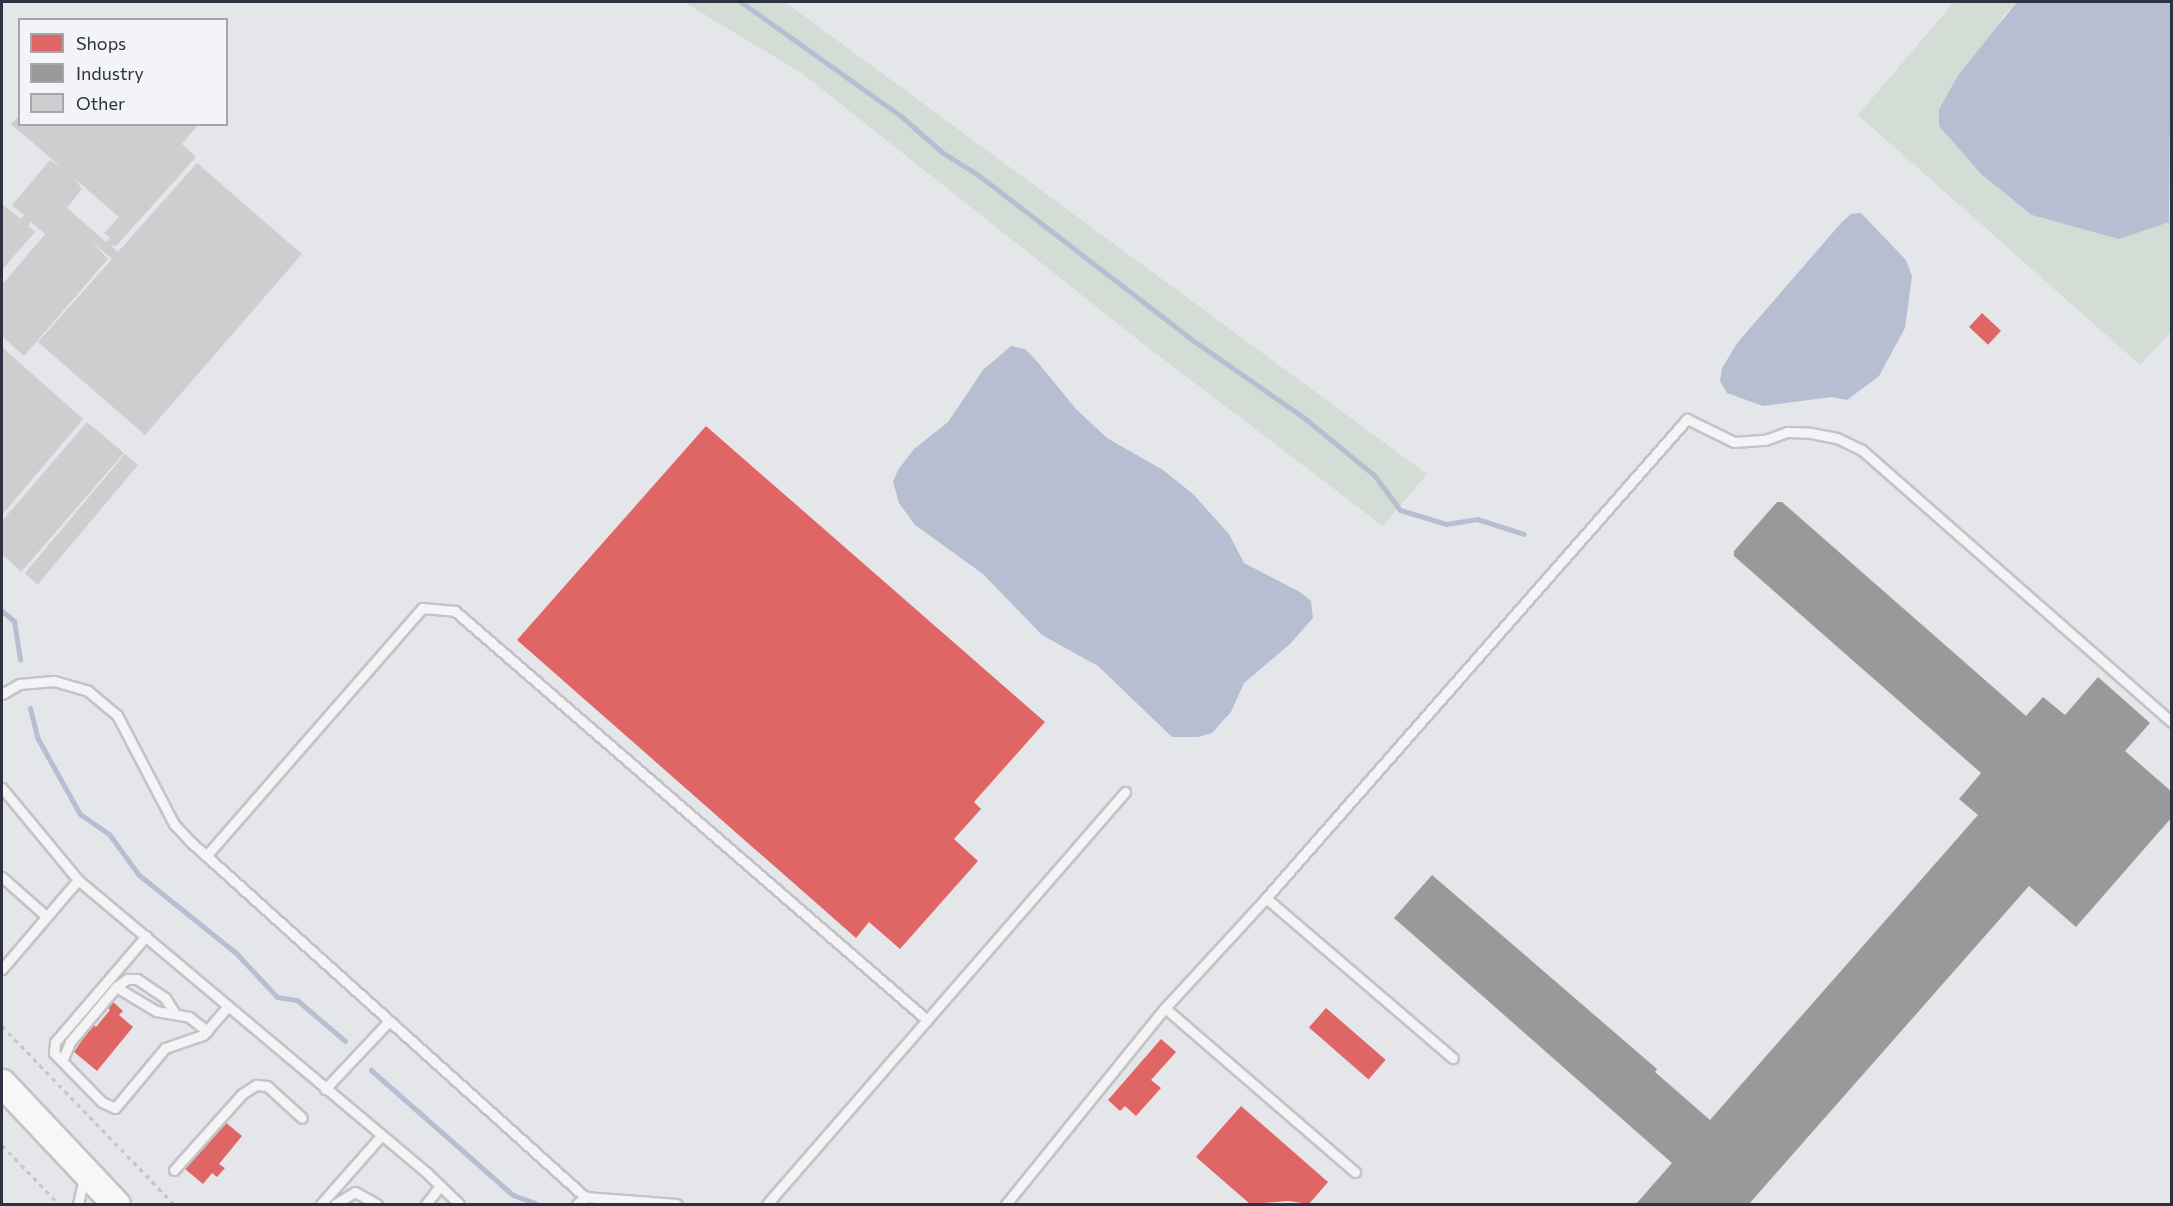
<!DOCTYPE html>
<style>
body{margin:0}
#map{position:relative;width:2173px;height:1206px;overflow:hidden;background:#e5e6e9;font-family:Commissioner,sans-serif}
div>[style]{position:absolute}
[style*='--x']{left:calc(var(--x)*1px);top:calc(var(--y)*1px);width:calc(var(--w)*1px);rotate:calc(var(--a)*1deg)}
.green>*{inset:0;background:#d4dcd6}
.water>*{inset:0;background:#b7bed1}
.shops>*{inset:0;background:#e06666;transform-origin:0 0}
.industry>*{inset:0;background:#999}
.stream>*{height:5px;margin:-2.5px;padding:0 2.5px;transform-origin:2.5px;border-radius:2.5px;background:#b7bed1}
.building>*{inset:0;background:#ceced1;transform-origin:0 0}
.path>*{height:3px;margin-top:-1.5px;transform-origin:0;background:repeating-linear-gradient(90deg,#c5c6c9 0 4.5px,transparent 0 9px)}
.roads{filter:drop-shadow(2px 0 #c3c4c7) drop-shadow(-2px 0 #c3c4c7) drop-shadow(0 2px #c3c4c7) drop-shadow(0 -2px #c3c4c7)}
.service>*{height:9px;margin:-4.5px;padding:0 4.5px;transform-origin:4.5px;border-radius:4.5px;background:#f4f4f6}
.secondary>*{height:27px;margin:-13.5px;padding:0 13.5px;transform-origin:13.5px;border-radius:13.5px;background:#f7f7f8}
span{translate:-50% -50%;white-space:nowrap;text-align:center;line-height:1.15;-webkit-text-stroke:6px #f3f4f8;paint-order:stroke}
.frame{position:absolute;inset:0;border:3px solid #2d3141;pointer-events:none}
.legend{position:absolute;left:18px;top:18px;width:210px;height:108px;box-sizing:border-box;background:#f3f4f8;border:2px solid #a4a6af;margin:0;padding:8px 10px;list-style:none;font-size:18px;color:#2d3141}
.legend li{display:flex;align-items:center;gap:12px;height:30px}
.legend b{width:30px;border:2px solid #a4a6af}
</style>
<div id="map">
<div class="green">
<i style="clip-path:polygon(684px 2px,785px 2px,1427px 474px,1383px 526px,1146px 346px,803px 74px)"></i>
<i style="clip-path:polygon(1954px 2px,2017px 2px,2004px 15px,1939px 126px,1981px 174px,2119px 239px,2171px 220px,2171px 332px,2140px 365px,1858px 115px)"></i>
</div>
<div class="water">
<i style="clip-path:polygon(2017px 2px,2171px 2px,2169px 222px,2119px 239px,2032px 215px,1981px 174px,1939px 126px,1939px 109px,1959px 74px)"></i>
<i style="clip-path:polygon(1861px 213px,1906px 260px,1912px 276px,1905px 328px,1879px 376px,1847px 400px,1832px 397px,1763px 406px,1727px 393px,1720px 381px,1722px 368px,1738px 342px,1841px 223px,1851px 214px)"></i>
<i style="clip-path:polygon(1011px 346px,1025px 349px,1035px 359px,1076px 409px,1107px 438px,1163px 470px,1193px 494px,1229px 534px,1244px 563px,1300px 592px,1311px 601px,1313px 618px,1290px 644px,1244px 683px,1231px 712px,1212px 733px,1198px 737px,1172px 737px,1098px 666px,1042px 635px,983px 574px,915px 525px,899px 503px,893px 482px,898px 470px,914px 449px,948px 422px,983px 370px)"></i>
</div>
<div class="shops">
<i style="left:1982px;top:313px;width:26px;height:19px;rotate:43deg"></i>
<i style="clip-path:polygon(706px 426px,1045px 722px,974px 802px,981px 809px,954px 839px,978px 861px,900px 949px,869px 922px,856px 938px,517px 640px)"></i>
<i style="clip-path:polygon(112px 1001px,123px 1011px,119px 1015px,133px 1027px,97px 1071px,74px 1052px,93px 1024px,96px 1027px,110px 1010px,107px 1007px)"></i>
<i style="left:1326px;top:1008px;width:79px;height:26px;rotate:41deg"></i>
<i style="clip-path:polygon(1161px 1039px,1176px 1052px,1151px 1080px,1161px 1088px,1136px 1116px,1125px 1106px,1120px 1111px,1108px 1100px)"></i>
<i style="clip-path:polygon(1241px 1106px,1328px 1182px,1309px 1204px,1288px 1201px,1250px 1204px,1196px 1157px)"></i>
<i style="clip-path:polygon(224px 1121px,242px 1136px,219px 1164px,225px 1168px,217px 1177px,212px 1173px,203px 1184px,184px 1168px)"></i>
</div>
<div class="industry">
<i style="clip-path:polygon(1777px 502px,1782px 502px,2026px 716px,2043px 697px,2065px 715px,2098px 677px,2150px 723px,2125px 751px,2172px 792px,2172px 817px,2076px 927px,2029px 886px,1749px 1204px,1636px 1204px,1672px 1163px,1394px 918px,1432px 875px,1657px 1069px,1655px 1072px,1710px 1120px,1978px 815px,1959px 799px,1981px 773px,1734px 556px,1734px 551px)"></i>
</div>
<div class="stream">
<i style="--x:741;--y:2;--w:198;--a:35.5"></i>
<i style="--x:902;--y:117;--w:55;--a:41.3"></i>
<i style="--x:943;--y:153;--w:40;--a:32"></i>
<i style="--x:977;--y:174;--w:270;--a:37.6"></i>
<i style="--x:1191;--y:339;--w:136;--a:34.9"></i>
<i style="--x:1303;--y:417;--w:93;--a:39.3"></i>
<i style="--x:1375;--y:476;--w:42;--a:53.7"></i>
<i style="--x:1400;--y:510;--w:48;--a:16.9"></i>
<i style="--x:1446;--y:524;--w:31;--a:-9"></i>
<i style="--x:1477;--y:519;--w:49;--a:17.7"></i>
<i style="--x:2;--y:611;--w:16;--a:40"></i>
<i style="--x:14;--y:621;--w:39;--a:81"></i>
<i style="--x:30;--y:708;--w:32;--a:76"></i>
<i style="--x:38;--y:739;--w:86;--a:60.8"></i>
<i style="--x:80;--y:814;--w:35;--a:35"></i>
<i style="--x:109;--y:834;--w:51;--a:53.8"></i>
<i style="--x:139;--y:875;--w:124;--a:38.8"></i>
<i style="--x:236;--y:953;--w:60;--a:47"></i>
<i style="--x:277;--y:997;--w:20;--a:9"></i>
<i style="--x:297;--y:1000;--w:63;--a:40.5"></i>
<i style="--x:371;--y:1070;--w:189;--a:41.4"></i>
<i style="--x:513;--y:1195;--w:23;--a:20"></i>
</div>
<div class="building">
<i style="clip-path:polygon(evenodd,20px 115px,20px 124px,197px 126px,182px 144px,196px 157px,117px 245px,111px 246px,118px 252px,197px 163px,302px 254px,145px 435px,38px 342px,112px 259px,91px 241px,108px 259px,24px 356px,2px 336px,2px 285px,45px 234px,31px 222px,28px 226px,35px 232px,2px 270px,2px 204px,21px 219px,24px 215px,12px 205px,50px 160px,62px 168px,11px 124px,20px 115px,75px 179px,119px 217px,104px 233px,110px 238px,106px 242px,67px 208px,82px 189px,75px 179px)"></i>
<i style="clip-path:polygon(2px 347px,83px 419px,2px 515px)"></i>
<i style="clip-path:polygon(87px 422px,124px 453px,21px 572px,2px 554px,2px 521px)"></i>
<i style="left:125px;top:454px;width:17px;height:156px;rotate:40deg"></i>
</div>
<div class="path">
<i style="--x:2;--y:1026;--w:248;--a:46"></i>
<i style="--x:2;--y:1145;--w:82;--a:46"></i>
</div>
<div class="roads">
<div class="service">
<i style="--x:2;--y:694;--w:20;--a:-30"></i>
<i style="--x:19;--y:684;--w:35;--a:-5"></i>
<i style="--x:54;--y:681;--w:35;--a:16"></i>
<i style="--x:88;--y:691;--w:38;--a:40"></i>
<i style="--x:117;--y:715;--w:123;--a:62.4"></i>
<i style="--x:174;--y:824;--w:26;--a:47"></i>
<i style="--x:192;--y:843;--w:529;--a:42.01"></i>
<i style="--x:2;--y:788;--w:119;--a:50.4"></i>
<i style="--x:78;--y:880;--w:454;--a:40"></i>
<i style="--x:426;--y:1172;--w:46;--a:44.1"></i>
<i style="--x:206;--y:856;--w:329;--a:-48.9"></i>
<i style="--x:422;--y:608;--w:33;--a:5"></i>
<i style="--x:455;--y:611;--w:625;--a:40.91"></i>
<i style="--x:2;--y:877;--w:60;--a:41.6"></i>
<i style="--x:1266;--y:898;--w:246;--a:40.6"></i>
<i style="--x:146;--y:936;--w:140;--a:130.6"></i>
<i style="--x:55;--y:1042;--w:11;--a:95"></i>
<i style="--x:54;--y:1053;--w:69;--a:45.6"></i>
<i style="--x:102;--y:1102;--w:14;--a:25"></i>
<i style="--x:115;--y:1108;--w:78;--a:-50.2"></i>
<i style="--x:165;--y:1048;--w:40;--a:-18.9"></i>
<i style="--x:203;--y:1035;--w:38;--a:-49"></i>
<i style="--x:2;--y:969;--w:117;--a:-49.5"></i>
<i style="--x:116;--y:987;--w:14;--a:-36"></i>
<i style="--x:127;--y:979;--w:10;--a:0"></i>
<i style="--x:137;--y:979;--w:34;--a:34"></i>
<i style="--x:165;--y:998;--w:17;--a:57"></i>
<i style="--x:1165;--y:1008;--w:251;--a:40.8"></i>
<i style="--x:62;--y:1061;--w:21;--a:-67"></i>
<i style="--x:70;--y:1042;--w:72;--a:-50.1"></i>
<i style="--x:116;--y:987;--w:47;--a:31"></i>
<i style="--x:156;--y:1011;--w:34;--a:10"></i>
<i style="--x:189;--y:1017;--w:23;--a:38"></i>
<i style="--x:325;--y:1089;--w:93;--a:-46.7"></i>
<i style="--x:174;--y:1170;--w:102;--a:-48.2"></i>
<i style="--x:242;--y:1094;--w:17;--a:-33"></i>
<i style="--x:256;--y:1085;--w:11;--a:5"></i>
<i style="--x:267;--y:1086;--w:47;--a:42.4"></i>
<i style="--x:78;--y:1204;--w:28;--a:-77"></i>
<i style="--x:321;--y:1204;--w:91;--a:-48.6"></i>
<i style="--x:335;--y:1204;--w:23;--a:-31"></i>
<i style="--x:355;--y:1192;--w:25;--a:29"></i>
<i style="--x:426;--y:1204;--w:23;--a:-52"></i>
<i style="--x:577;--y:1204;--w:11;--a:-41"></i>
<i style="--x:585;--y:1197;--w:92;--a:4.4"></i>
<i style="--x:767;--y:1204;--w:546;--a:-49.01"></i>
<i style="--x:1006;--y:1204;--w:252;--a:-51"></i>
<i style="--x:1165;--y:1008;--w:149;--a:-47.4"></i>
<i style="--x:1266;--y:898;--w:638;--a:-48.69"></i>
<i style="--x:1687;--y:419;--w:52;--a:26.1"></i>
<i style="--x:1734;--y:442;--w:31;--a:-4"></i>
<i style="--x:1765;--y:440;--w:23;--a:-20"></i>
<i style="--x:1787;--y:432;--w:24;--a:2"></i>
<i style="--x:1811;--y:433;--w:26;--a:11"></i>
<i style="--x:1837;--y:438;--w:28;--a:26"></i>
<i style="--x:1862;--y:450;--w:412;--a:41.3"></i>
</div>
<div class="secondary">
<i style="--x:2;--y:1083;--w:166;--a:46.7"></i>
</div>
</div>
<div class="frame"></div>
<ul class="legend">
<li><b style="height:16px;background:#e06666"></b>Shops</li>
<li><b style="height:16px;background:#999"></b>Industry</li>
<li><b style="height:16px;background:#ceced1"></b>Other</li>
</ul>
</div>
